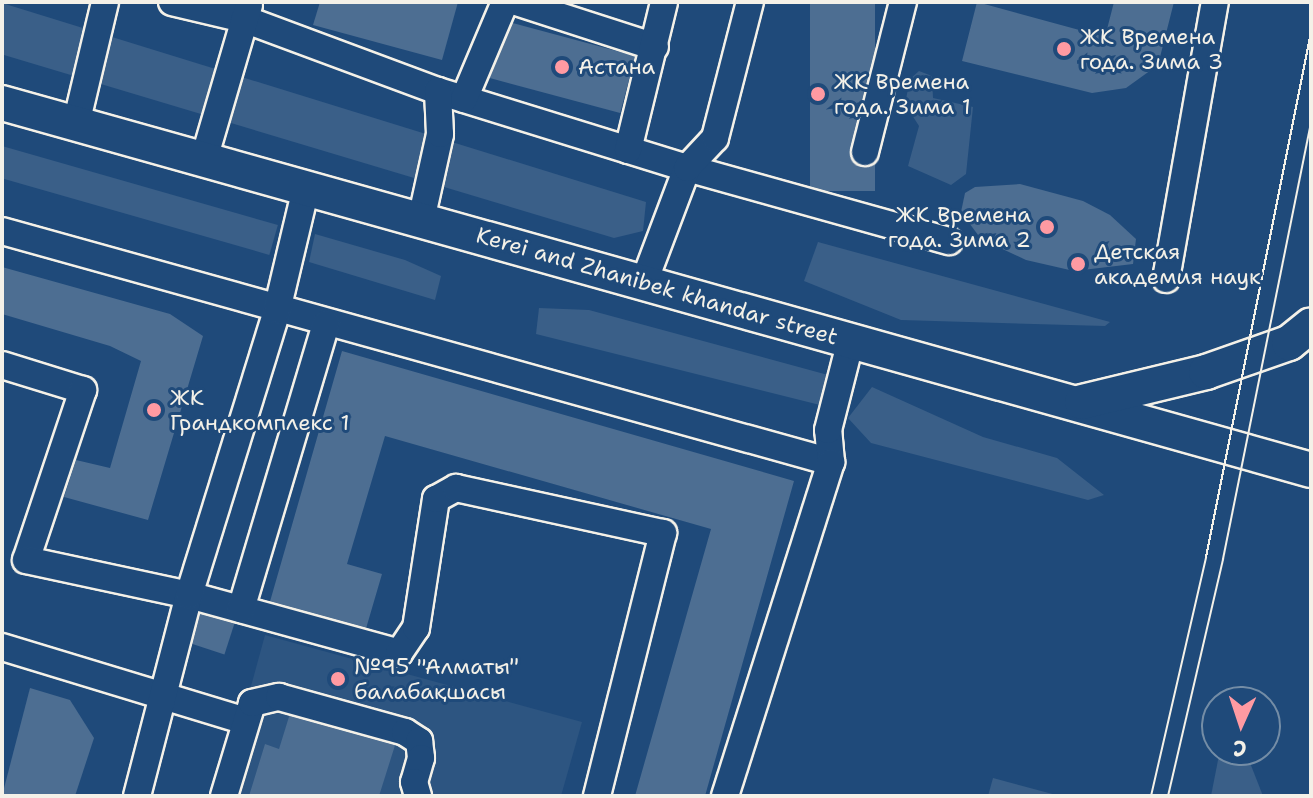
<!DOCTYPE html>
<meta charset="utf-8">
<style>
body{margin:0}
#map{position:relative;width:1313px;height:798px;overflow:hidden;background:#1f4a7a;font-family:"Shantell Sans",sans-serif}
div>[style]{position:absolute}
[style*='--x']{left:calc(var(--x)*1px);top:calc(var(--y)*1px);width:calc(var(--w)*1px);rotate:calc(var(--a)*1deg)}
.built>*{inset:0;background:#2d5581}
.green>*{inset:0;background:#3a5f88;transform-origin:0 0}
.building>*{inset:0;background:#4d6e92;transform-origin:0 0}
.roads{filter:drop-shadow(2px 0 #f4f1e8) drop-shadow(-2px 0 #f4f1e8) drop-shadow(0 2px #f4f1e8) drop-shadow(0 -2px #f4f1e8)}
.minor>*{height:26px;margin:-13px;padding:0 13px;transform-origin:13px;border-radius:13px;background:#1f4a7a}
.major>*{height:34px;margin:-17px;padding:0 17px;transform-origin:17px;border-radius:17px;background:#1f4a7a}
.tram>*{height:2px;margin:-1px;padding:0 1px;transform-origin:1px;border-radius:1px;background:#f4f1e8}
.dots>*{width:22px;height:22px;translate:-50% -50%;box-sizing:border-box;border:4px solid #1f4a7a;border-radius:50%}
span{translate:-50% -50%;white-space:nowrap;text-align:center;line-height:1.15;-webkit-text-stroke:6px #1f4a7a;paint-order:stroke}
.poi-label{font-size:22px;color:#f4f1e8}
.left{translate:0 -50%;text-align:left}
.right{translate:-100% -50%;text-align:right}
.street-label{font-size:22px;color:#f4f1e8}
.frame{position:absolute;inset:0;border:4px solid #f4f1e8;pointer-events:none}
.north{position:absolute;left:1201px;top:686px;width:80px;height:80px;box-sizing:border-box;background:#1f4a7a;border:2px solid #748da6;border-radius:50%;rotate:183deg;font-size:22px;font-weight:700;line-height:32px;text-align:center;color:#f4f1e8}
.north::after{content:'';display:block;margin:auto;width:28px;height:36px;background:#ff9aa2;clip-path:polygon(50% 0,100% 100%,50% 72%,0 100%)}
</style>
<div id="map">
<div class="built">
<i style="clip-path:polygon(265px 635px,582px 722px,561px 796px,221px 796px)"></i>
</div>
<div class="green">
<i style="clip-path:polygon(2px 3px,646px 202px,643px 231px,614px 238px,4px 55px)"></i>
<i style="clip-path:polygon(919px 71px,932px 76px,933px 98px,973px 107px,966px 174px,951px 185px,908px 166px,919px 126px,905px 104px,910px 79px)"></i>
<i style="left:2px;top:146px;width:287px;height:31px;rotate:16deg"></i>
<i style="clip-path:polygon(315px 234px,405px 260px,441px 276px,435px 300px,309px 262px)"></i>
<i style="clip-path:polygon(818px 242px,1110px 322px,1105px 326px,901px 320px,804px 281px)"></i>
<i style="clip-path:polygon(539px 308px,589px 310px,828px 375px,820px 405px,536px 334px)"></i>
<i style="clip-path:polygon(872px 387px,983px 437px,1057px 458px,1104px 495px,1088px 500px,871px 443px,848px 418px)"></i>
<i style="clip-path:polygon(1220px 750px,1245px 750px,1263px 796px,1211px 796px)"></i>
<i style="clip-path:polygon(993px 778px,1060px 796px,988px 796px)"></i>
</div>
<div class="building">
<i style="clip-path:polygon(320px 2px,458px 2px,442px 60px,313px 25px)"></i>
<i style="left:810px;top:2px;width:65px;height:189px"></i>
<i style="clip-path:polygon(977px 2px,1105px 37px,1114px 2px,1174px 2px,1158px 65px,1126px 88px,1092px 93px,962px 61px)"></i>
<i style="left:505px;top:21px;width:135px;height:59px;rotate:15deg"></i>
<i style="clip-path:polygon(1020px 184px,1083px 201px,1110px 215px,1136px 239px,1133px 264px,1074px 271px,1026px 260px,981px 239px,961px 212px,965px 193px,975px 187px)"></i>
<i style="clip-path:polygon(2px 267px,170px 314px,203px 336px,148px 520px,64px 497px,76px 460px,110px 468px,141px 361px,110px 346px,2px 314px)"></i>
<i style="clip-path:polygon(342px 351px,794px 481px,705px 796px,635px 796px,711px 529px,385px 436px,347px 564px,382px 574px,365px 632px,269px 605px)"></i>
<i style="left:201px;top:610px;width:36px;height:35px;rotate:18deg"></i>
<i style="clip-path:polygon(30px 688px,70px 700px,94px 738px,75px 796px,2px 796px)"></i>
<i style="clip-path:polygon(292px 707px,397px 739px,379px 796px,249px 796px,265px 744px,279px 749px)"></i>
</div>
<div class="roads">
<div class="minor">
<i style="--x:172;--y:2;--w:74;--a:13.3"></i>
<i style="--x:244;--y:19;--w:207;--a:20.4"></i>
<i style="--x:438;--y:91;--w:261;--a:17.2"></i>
<i style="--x:687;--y:168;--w:272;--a:15.6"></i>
<i style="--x:516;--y:2;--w:146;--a:17.9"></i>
<i style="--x:464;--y:99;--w:105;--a:-67.1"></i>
<i style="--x:76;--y:124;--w:125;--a:-76.6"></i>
<i style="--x:628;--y:150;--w:152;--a:-76.3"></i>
<i style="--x:865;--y:152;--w:155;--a:-75.8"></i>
<i style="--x:204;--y:159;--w:160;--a:-73.7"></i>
<i style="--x:421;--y:220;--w:88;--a:-77.5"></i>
<i style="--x:440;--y:134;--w:43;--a:-92.7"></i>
<i style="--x:2;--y:231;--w:861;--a:15.57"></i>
<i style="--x:831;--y:462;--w:32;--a:-95"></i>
<i style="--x:828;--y:430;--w:93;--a:-75.7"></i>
<i style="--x:1166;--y:279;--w:281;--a:-80"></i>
<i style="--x:644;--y:282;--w:122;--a:-69.3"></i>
<i style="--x:687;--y:168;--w:41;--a:-47"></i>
<i style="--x:715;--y:138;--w:140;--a:-75.6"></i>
<i style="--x:2;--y:365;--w:85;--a:17.2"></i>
<i style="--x:83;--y:390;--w:179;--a:108.5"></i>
<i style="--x:26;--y:560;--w:167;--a:12.1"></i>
<i style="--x:189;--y:595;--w:218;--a:15.4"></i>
<i style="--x:399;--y:653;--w:30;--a:-56"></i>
<i style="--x:416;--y:628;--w:131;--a:-81.2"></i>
<i style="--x:436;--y:499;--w:23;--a:-29"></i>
<i style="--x:456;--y:488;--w:212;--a:12.3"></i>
<i style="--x:663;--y:533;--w:271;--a:104.1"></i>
<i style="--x:241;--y:609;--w:298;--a:-73.4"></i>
<i style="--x:2;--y:647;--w:252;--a:16.9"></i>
<i style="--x:137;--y:796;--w:208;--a:-75.5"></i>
<i style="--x:189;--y:595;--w:298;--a:-72.8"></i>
<i style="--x:277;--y:310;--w:125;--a:-76.6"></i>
<i style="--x:224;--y:796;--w:97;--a:-73.2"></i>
<i style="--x:252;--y:703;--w:28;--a:-13"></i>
<i style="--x:279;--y:697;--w:131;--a:15.5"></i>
<i style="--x:405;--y:732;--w:17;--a:33"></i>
<i style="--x:419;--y:741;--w:17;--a:83"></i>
<i style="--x:421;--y:758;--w:25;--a:106"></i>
<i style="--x:414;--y:782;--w:15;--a:74"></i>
<i style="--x:725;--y:796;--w:350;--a:-72.4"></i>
</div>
<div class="major">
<i style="--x:2;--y:103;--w:1359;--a:15.66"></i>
<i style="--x:1082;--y:402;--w:128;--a:-13.6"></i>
<i style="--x:1206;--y:372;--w:88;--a:-19.3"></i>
<i style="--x:1289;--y:343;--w:28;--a:-39"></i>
</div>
</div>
<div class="tram">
<i style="--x:1151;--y:796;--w:245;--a:-77"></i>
<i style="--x:1206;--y:557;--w:535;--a:-78.69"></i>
<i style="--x:1168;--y:796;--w:243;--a:-76.9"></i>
<i style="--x:1223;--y:559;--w:446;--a:-78.6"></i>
</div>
<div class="dots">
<i style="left:1064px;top:49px;background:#ff9aa2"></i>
<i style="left:562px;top:67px;background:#ff9aa2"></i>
<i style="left:818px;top:94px;background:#ff9aa2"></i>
<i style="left:1047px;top:227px;background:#ff9aa2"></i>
<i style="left:1078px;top:264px;background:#ff9aa2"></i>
<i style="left:154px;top:410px;background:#ff9aa2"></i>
<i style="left:338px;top:679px;background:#ff9aa2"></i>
</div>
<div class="poi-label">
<span class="left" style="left:1080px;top:49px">ЖК Времена<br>года. Зима 3</span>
<span class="left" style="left:578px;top:67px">Астана</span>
<span class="left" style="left:834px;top:94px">ЖК Времена<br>года. Зима 1</span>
<span class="right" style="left:1031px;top:227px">ЖК Времена<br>года. Зима 2</span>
<span class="left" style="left:1094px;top:264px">Детская<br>академия наук</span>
<span class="left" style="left:170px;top:410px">ЖК<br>Грандкомплекс 1</span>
<span class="left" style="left:354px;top:679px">№95 "Алматы"<br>балабақшасы</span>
</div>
<div class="street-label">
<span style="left:657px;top:286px;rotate:16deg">Kerei and Zhanibek khandar street</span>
</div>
<div class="frame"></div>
<div class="north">С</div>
</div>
